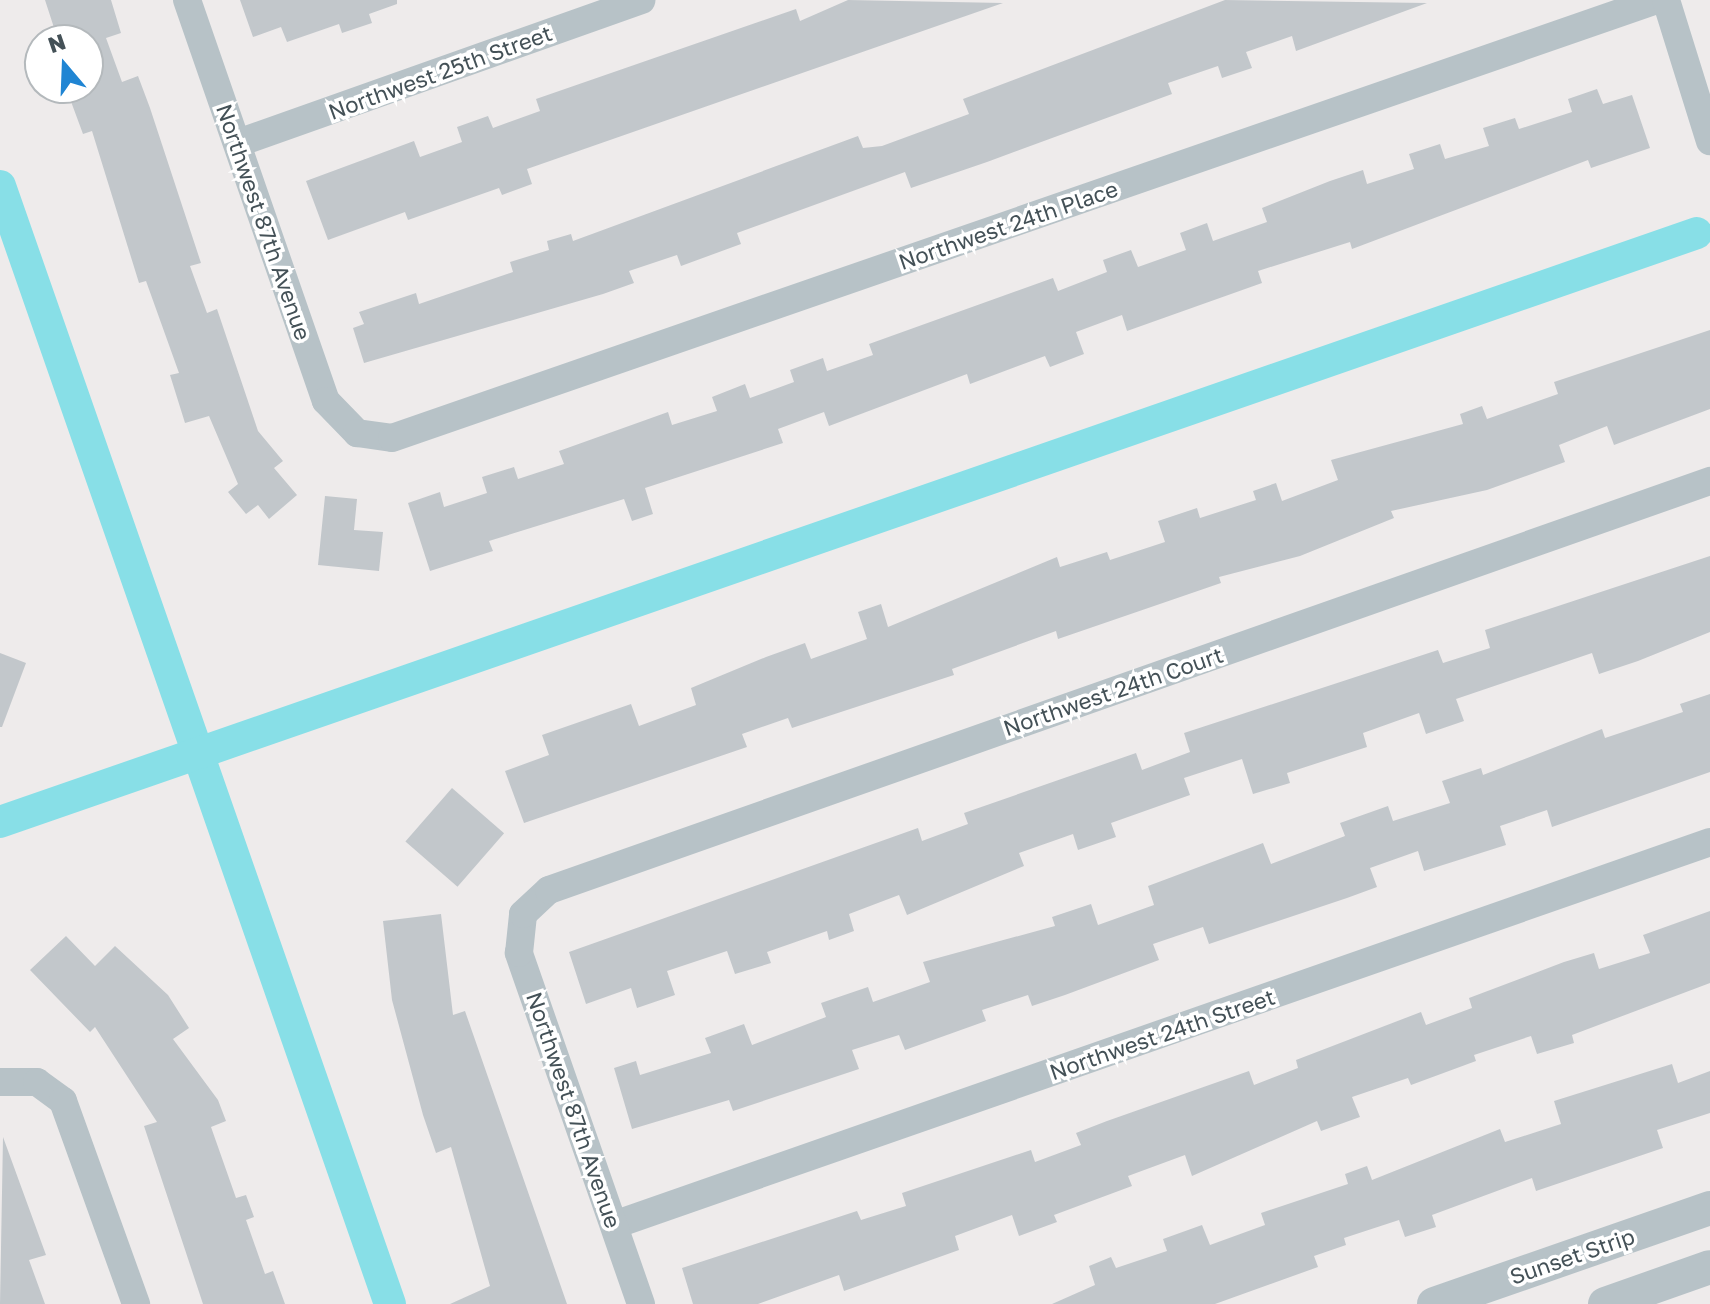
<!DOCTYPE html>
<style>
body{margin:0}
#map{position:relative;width:1710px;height:1304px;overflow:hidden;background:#eeebeb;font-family:"Golos Text",sans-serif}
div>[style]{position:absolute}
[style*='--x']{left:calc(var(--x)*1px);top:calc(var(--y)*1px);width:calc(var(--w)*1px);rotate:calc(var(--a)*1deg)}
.canal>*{height:32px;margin:-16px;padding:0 16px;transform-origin:16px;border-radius:16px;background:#88dfe7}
.building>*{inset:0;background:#c2c7cb;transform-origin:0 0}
.minor>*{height:28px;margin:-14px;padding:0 14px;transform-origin:14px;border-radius:14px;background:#b7c2c7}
.tertiary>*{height:34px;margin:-17px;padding:0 17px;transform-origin:17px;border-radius:17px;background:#b7c2c7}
span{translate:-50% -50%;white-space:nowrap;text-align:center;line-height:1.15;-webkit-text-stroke:7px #fff;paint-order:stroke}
.street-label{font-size:22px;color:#445157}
.north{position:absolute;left:24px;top:24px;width:80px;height:80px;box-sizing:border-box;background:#fff;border:2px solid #b4b9bc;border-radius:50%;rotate:341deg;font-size:22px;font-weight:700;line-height:32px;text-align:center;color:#445157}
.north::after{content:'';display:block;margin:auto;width:28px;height:36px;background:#2085d3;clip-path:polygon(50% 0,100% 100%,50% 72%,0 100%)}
</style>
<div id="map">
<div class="canal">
<i style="--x:0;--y:186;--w:1184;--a:70.77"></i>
<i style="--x:0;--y:822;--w:1796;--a:-19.14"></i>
</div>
<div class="building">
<i style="clip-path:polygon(45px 0,111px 0,121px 33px,106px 38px,122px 82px,138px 76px,150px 108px,201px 263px,190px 266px,207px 313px,217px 309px,258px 431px,283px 461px,274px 468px,297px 495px,269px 519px,258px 505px,246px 514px,228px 492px,238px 484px,209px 416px,185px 423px,170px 375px,179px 373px,146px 281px,139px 283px,92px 131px,83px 134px,66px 88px,88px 88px,88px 40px,58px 40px)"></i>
<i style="clip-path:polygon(240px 0,397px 0,397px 4px,369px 14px,372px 23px,342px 33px,339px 24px,287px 42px,281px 27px,253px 37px)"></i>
<i style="clip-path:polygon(848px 0,1003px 3px,527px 169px,532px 184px,502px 195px,499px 188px,408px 220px,405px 212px,328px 240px,306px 181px,414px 141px,420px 157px,462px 142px,457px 127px,488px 116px,493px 128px,540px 111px,536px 99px,796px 9px,800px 21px)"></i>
<i style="clip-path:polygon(1225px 0,1427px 3px,1296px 51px,1292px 36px,1246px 52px,1252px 68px,1222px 78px,1218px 66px,1168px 83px,1172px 94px,987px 162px,911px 188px,905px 172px,737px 233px,741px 244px,681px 266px,677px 255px,629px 271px,634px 283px,603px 294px,364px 363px,353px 328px,364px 324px,359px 312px,416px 293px,419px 304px,513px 272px,510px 262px,549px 250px,547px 241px,571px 234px,573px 241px,858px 136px,863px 148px,882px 146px,969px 114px,963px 99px)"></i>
<i style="clip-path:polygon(1597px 89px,1603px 104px,1632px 95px,1650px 148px,1591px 168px,1588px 160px,1352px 249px,1350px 242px,1258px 271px,1262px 283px,1127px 331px,1122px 315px,1076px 332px,1084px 354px,1050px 367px,1045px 356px,970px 384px,967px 374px,829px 426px,824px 412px,778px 429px,783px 443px,645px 488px,653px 514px,632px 521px,624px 499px,489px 541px,493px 551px,430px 571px,408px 503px,440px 492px,444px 507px,487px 493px,482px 477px,514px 467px,518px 479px,564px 464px,559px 451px,668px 412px,672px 425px,717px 411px,712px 397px,745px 384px,750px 398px,794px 382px,790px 370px,823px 358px,827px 371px,873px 355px,869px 344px,1053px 278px,1058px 291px,1107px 272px,1103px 260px,1131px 250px,1138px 267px,1186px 250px,1180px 233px,1207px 223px,1213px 241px,1267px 222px,1262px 208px,1330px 181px,1363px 170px,1367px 184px,1414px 169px,1409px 154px,1440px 144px,1445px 159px,1489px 146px,1483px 128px,1515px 118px,1519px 129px,1572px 112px,1568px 99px)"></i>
<i style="clip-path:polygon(1710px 330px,1710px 409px,1614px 445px,1607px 426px,1559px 445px,1565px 462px,1487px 490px,1391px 511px,1394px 518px,1300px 556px,1219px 577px,1221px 583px,1058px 639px,1056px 631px,952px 669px,954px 675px,792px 728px,788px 718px,742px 734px,747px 747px,524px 823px,505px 771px,549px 755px,542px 735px,631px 704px,639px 726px,696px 705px,691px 688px,766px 657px,805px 643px,811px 659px,867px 639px,858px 612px,881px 604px,888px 627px,1057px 557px,1060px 567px,1107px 552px,1110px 560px,1165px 542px,1158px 521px,1197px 508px,1200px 518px,1256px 500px,1253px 491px,1276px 483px,1282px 501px,1338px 480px,1331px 460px,1463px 424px,1460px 414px,1482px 406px,1487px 419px,1558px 394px,1554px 382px)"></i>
<i style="clip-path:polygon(325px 496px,357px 499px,354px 530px,383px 532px,379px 571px,318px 565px)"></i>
<i style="clip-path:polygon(1710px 556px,1710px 632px,1638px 661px,1599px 674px,1592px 653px,1456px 699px,1464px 721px,1426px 734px,1419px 713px,1363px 733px,1367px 747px,1287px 773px,1290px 783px,1253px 794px,1242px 759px,1184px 778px,1190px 795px,1111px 823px,1116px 837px,1078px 850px,1073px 834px,1019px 853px,1024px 866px,907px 915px,899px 895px,849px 914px,854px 931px,829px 940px,827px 931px,767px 952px,771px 963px,735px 974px,727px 951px,667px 971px,675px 995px,637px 1008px,631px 988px,586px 1004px,569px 952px,918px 828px,922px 841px,968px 824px,964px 813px,1136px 753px,1142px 770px,1190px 752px,1184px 733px,1438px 650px,1443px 663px,1490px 648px,1485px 630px)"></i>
<i style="clip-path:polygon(0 653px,26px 663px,2px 727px,0 727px)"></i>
<i style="clip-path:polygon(1710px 694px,1710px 772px,1552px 827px,1547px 810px,1500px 826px,1506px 845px,1424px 871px,1418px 851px,1370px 868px,1377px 887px,1347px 898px,1209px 944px,1203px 927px,1153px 944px,1159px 960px,1065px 995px,1032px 1006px,1028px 995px,982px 1010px,986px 1021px,905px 1050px,899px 1035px,852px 1050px,859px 1069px,733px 1111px,729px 1100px,632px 1129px,614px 1068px,636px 1061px,640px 1075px,711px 1053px,705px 1038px,744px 1024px,752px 1045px,826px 1017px,821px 1003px,868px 987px,873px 1002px,930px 982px,923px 962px,1055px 926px,1052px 917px,1091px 904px,1098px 925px,1154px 905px,1148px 886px,1263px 843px,1271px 864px,1345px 836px,1340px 823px,1388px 806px,1393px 821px,1450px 803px,1442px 781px,1481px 768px,1483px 775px,1602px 729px,1605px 738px,1683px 712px,1680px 704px)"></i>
<i style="left:452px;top:788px;width:69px;height:71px;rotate:41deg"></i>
<i style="clip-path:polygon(1710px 911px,1710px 983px,1572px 1035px,1574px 1043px,1537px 1054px,1531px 1036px,1474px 1055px,1476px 1061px,1411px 1085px,1408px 1078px,1352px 1097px,1360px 1117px,1321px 1131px,1317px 1121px,1192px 1176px,1185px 1155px,1128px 1176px,1132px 1186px,1054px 1215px,1057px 1222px,1019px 1236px,1012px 1215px,955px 1236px,959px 1250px,844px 1291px,839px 1275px,758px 1304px,693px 1304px,682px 1268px,857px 1211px,861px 1220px,906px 1206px,902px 1193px,1031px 1150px,1035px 1162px,1081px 1145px,1076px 1133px,1107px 1121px,1249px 1071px,1254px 1085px,1298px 1068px,1296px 1060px,1421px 1012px,1426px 1025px,1472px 1008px,1469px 998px,1564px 962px,1594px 953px,1599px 969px,1650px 953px,1643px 935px)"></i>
<i style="clip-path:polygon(441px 914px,453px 1015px,465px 1011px,567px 1304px,450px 1304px,490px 1286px,451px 1147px,436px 1153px,423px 1115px,392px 1000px,383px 921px)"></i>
<i style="clip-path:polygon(66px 936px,95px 966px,115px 946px,168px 995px,189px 1028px,173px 1039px,218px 1100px,226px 1121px,211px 1127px,236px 1198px,246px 1195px,254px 1217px,246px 1220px,265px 1274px,273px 1271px,285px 1304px,203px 1304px,144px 1126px,157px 1122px,95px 1027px,90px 1032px,30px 970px)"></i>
<i style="clip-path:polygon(1672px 1064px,1678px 1083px,1710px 1071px,1710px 1113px,1657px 1130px,1663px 1148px,1536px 1191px,1532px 1178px,1432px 1215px,1436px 1227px,1405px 1237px,1399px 1220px,1344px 1238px,1346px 1245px,1314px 1256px,1318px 1267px,1215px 1304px,1052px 1304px,1095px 1285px,1089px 1266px,1111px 1257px,1116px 1268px,1167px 1251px,1163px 1239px,1202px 1225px,1210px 1245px,1265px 1225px,1261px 1213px,1348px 1184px,1345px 1174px,1367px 1166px,1372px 1180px,1500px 1129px,1505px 1142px,1561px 1124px,1554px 1101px)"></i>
<i style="clip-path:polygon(3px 1137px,46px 1255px,29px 1260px,45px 1304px,0 1304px)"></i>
</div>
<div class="minor">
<i style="--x:187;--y:0;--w:424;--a:70.9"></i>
<i style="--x:326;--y:401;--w:45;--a:45.9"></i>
<i style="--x:357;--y:433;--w:35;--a:8"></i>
<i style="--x:392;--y:438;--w:1339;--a:-19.1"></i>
<i style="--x:1666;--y:0;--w:148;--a:72.7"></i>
<i style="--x:238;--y:143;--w:428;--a:-19.5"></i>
<i style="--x:0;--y:1082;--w:37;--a:0"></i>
<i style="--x:37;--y:1082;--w:32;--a:36"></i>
<i style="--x:63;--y:1101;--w:216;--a:70.2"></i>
<i style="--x:614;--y:1225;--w:1161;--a:-19.26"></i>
<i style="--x:641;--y:1304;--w:372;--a:-109.2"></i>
<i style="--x:519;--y:953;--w:39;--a:-84"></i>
<i style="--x:523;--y:914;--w:35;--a:-43"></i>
<i style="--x:549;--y:890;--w:1231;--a:-19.41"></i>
</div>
<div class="tertiary">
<i style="--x:1434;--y:1304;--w:292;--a:-19.2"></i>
<i style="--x:1605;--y:1304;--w:111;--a:-19.4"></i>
</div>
<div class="street-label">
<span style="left:440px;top:72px;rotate:-20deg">Northwest 25th Street</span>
<span style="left:264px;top:222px;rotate:71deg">Northwest 87th Avenue</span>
<span style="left:1008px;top:225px;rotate:-19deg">Northwest 24th Place</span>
<span style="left:1113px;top:691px;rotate:-19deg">Northwest 24th Court</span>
<span style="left:1162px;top:1034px;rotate:-19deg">Northwest 24th Street</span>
<span style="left:574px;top:1110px;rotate:71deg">Northwest 87th Avenue</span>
<span style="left:1572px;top:1256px;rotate:-19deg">Sunset Strip</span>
</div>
<div class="north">N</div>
</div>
